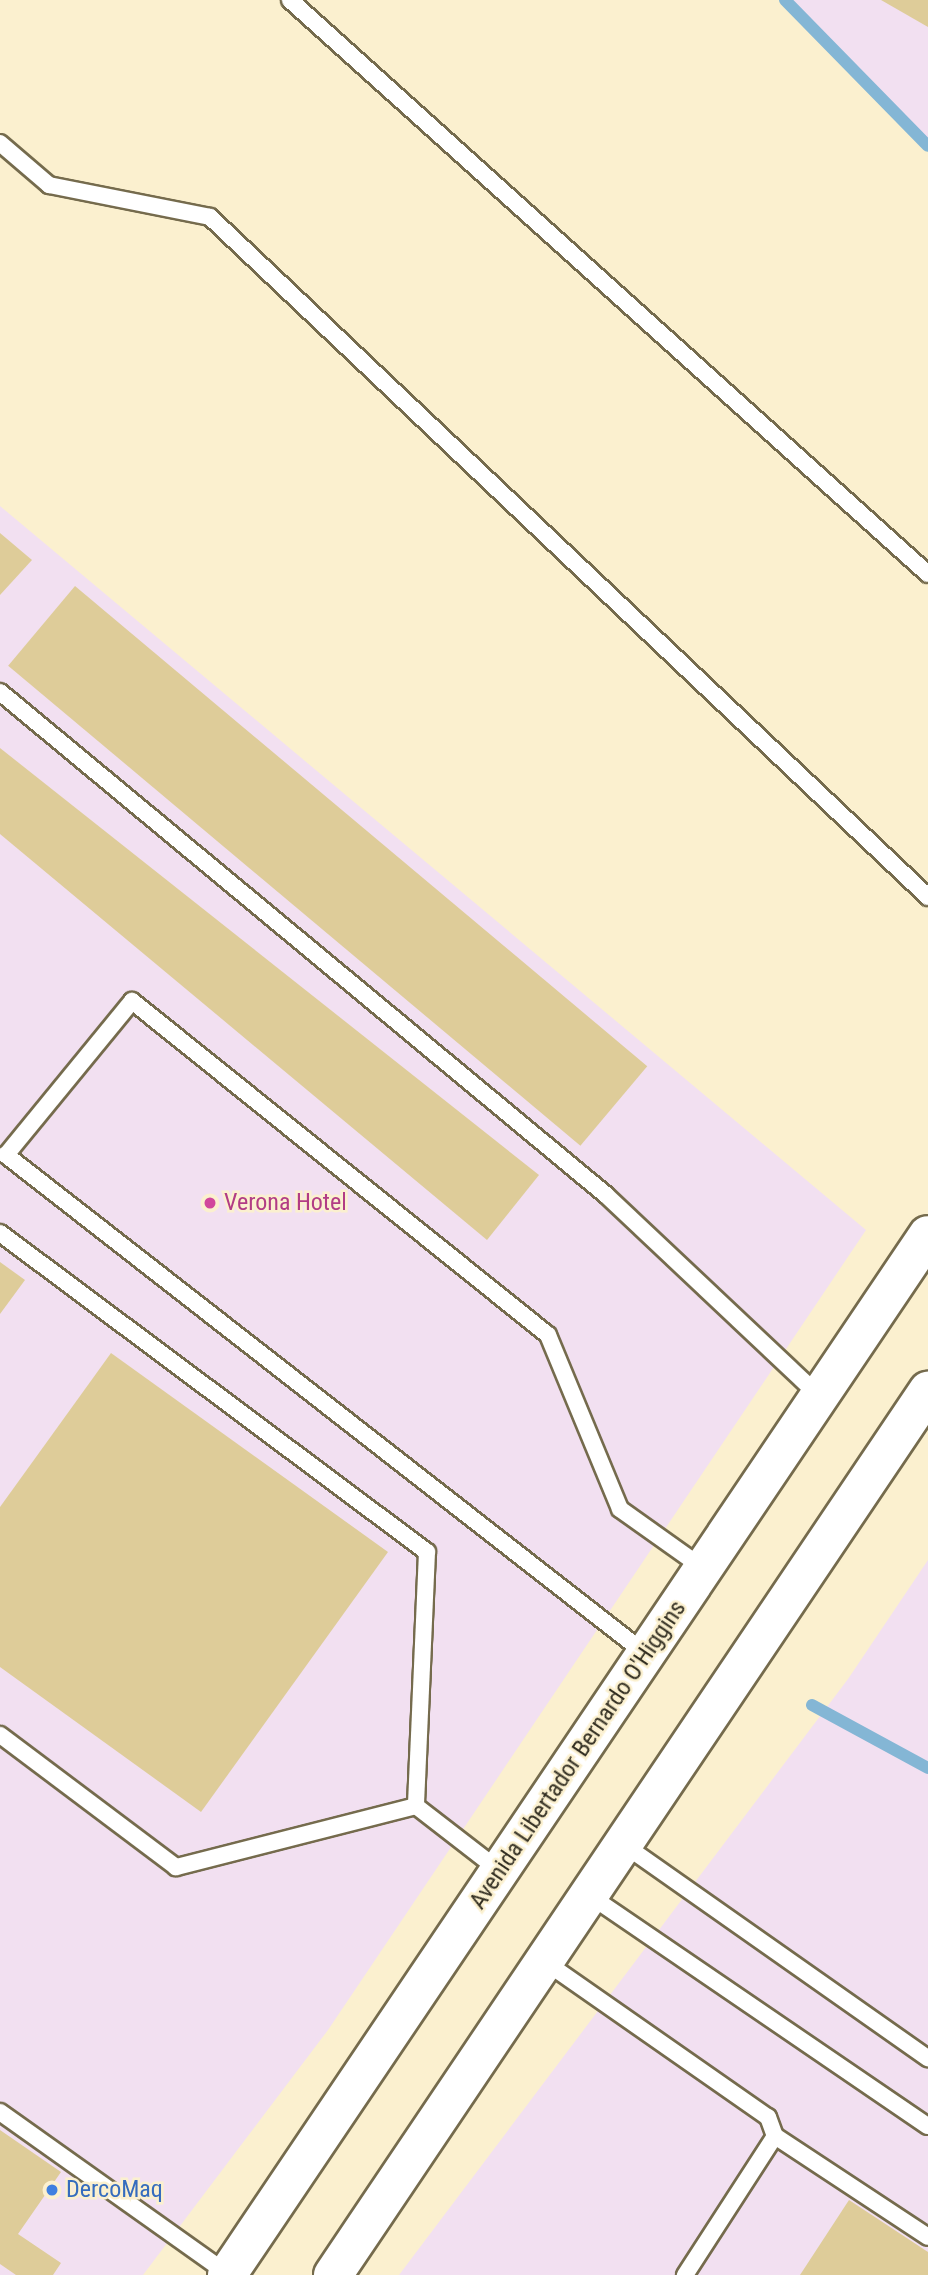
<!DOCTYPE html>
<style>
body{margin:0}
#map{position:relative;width:928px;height:2275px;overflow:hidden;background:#fbf0cf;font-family:"Roboto Condensed",sans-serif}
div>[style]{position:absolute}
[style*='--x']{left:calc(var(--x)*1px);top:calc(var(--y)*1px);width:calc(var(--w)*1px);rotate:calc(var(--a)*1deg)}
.industrial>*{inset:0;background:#f2e0f1}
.stream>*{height:12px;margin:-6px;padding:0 6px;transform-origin:6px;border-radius:6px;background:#84b6d5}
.building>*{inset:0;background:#decc99;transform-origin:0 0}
.roads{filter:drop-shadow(2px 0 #756b4d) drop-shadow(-2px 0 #756b4d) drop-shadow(0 2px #756b4d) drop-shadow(0 -2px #756b4d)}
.service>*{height:16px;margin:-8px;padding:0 8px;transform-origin:8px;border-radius:8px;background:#fff}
.primary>*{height:38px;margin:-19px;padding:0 19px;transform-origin:19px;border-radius:19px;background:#fff}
.dots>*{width:19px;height:19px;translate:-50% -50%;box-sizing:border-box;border:4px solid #fbf0cf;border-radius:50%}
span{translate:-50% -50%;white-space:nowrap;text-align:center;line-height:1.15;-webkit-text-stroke:5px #fbf0cf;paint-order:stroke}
.hotel-label{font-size:24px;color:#b23c85}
.left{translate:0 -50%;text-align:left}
.street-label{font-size:24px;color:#332f22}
.shop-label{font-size:24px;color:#366cbe}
</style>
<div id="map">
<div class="industrial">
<i style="clip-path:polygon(780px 0,928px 0,928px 140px)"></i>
<i style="clip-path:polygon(0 506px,866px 1230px,328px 2030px,143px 2275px,0 2275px)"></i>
<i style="clip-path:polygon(928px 1560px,928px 2275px,399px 2275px,848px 1679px)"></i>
</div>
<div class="stream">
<i style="--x:785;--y:0;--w:204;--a:45.6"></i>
<i style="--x:812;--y:1705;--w:132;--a:28.5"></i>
</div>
<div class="building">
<i style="clip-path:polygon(881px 0,928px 0,928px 27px)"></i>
<i style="clip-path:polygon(0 533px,32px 560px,0 595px)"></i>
<i style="left:75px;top:586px;width:747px;height:104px;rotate:40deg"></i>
<i style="clip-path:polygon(0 748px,539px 1175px,487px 1240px,0 834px)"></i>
<i style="clip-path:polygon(0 1262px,25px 1280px,0 1314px)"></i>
<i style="clip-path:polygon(111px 1353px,388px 1552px,201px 1812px,0 1667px,0 1507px)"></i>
<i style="clip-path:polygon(0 2130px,61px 2172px,18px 2234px,61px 2263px,53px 2275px,16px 2275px,0 2264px)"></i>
<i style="clip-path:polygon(849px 2200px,928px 2252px,928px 2275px,800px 2275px)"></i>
</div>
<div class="roads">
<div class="service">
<i style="--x:290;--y:0;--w:858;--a:41.98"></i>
<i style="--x:0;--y:143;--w:65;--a:40.6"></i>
<i style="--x:49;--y:185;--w:164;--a:11.2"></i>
<i style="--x:210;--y:217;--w:989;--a:43.44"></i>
<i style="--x:0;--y:692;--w:788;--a:39.69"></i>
<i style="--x:606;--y:1195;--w:294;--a:43.3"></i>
<i style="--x:0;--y:1233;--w:533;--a:36.76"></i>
<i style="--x:427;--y:1552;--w:254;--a:92.5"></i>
<i style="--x:416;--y:1806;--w:248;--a:165.7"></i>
<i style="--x:176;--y:1867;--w:220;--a:-143.1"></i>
<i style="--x:646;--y:1654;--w:812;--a:-142.06"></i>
<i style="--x:6;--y:1155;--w:199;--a:-50.7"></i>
<i style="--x:132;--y:1001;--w:533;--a:38.76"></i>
<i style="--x:548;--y:1335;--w:188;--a:67.5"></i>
<i style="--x:620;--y:1509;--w:102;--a:35.4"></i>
<i style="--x:416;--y:1806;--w:106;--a:37.7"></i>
<i style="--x:623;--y:1844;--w:373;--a:35.1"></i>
<i style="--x:589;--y:1895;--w:410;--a:34.3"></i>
<i style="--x:544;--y:1961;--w:273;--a:34.9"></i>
<i style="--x:768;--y:2117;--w:20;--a:70"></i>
<i style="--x:775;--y:2136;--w:166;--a:122.9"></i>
<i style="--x:0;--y:2112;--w:280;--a:35.4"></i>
<i style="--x:775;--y:2136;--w:183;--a:33.4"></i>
</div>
<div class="primary">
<i style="--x:227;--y:2275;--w:1254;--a:-56.02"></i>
<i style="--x:333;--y:2275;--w:1066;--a:-56.06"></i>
</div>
</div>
<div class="dots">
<i style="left:210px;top:1203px;background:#d1479c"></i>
<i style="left:52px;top:2190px;background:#3f7fe0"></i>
</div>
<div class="hotel-label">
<span class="left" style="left:224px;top:1203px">Verona Hotel</span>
</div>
<div class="street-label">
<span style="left:578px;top:1755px;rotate:-56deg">Avenida Libertador Bernardo O'Higgins</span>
</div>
<div class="shop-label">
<span class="left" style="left:66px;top:2190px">DercoMaq</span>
</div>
</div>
